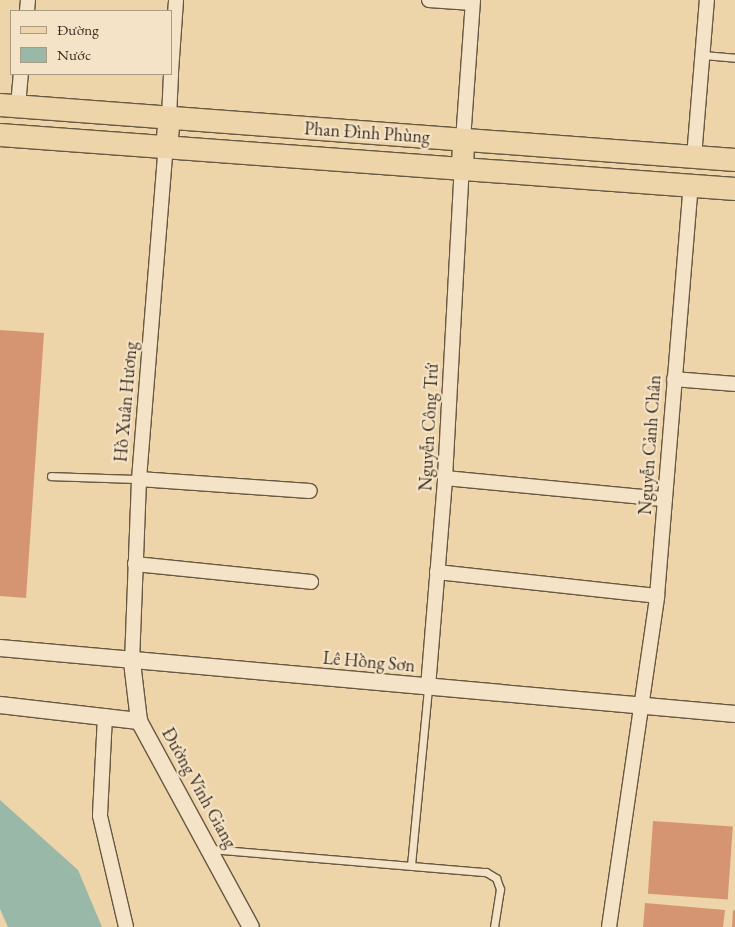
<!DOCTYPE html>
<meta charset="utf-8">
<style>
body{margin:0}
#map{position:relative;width:735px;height:927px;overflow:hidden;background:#eed4a9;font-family:"EB Garamond",serif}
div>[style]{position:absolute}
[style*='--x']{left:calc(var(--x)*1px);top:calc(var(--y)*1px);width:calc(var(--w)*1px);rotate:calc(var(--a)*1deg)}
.water>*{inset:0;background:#99b8a7}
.building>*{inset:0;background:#d59573;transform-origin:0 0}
.roads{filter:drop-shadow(1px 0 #675842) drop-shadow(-1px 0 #675842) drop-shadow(0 1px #675842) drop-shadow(0 -1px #675842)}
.service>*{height:7px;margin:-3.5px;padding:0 3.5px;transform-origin:3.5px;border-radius:3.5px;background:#f4e3c7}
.minor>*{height:14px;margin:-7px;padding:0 7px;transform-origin:7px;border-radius:7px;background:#f4e3c7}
.tertiary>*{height:16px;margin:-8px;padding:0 8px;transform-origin:8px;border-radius:8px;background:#f4e3c7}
.primary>*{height:21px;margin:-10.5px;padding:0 10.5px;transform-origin:10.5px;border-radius:10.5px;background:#eed4a9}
.trunk>*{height:22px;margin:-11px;padding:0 11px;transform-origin:11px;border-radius:11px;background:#eed4a9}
span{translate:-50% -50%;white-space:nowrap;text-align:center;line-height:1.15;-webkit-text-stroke:4.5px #f4e3c7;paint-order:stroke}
.street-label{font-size:18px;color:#3a2e20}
.legend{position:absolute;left:10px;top:10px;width:162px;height:65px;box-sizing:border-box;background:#f4e3c7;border:1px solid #aa9b84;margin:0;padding:6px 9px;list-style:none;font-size:15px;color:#3a2e20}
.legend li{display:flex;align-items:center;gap:10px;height:25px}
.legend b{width:25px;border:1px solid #aa9b84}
</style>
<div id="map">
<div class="water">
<i style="clip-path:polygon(0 800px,78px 870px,102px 927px,8px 927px,0 909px)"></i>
</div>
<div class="building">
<i style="clip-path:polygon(0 330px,44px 333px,26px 598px,0 596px)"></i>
<i style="left:653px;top:821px;width:80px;height:73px;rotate:4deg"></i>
<i style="clip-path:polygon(645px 903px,725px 910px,723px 927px,643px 927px)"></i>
<i style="clip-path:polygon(733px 910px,735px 911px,735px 927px,732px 927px)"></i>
</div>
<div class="roads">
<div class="service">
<i style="--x:703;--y:55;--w:32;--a:5"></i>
<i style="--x:51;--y:476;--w:88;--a:2"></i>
<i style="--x:210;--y:849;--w:277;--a:4.8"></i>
<i style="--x:486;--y:872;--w:12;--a:31"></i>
<i style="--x:496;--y:878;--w:12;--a:70"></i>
<i style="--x:500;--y:889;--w:38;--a:99"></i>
<i style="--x:411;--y:865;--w:179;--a:-84.5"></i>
</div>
<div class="minor">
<i style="--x:429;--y:0;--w:43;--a:4"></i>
<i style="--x:27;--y:11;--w:11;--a:-85"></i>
<i style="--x:171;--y:72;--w:72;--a:-86"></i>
<i style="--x:18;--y:106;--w:32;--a:-85"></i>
<i style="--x:169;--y:117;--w:43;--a:-87.3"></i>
<i style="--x:463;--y:140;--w:140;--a:-85.9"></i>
<i style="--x:694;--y:157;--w:158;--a:-85.3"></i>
<i style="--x:674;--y:379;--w:61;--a:4.7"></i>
<i style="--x:445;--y:478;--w:221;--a:5.5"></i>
<i style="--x:139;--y:479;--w:171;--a:4"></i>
<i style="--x:135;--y:564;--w:177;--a:5.8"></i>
<i style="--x:437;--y:572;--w:221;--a:6.2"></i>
<i style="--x:132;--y:662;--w:183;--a:-87.8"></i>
<i style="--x:139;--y:479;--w:334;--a:-85.4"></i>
<i style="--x:428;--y:687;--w:210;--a:-85.3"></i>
<i style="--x:445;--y:478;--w:309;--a:-86.9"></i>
<i style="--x:105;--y:716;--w:100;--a:92.9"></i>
<i style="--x:100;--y:816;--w:114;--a:76.8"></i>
<i style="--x:609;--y:927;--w:334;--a:-81.7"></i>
<i style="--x:657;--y:596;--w:412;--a:-85.3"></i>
</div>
<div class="tertiary">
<i style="--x:0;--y:648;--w:738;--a:5.13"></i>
<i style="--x:132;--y:662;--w:59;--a:83.2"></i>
<i style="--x:139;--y:721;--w:234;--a:61.5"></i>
<i style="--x:0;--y:705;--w:140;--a:6.6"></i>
</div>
<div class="primary">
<i style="--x:166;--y:146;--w:29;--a:-84"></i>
<i style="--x:462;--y:169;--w:29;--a:-88"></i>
</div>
<div class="trunk">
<i style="--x:0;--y:105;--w:737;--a:4.28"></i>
<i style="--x:0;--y:135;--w:737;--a:4.2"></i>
</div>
</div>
<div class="street-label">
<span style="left:367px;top:133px;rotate:4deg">Phan Đình Phùng</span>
<span style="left:126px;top:402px;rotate:-85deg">Hồ Xuân Hương</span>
<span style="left:429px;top:427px;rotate:-87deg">Nguyễn Công Trứ</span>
<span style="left:650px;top:445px;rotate:-86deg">Nguyễn Cảnh Chân</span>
<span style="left:369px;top:662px;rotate:5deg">Lê Hồng Sơn</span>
<span style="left:199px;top:788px;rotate:61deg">Đường Vĩnh Giang</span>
</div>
<ul class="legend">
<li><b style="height:6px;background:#eed4a9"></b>Đường</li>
<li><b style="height:14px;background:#99b8a7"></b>Nước</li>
</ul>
</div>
